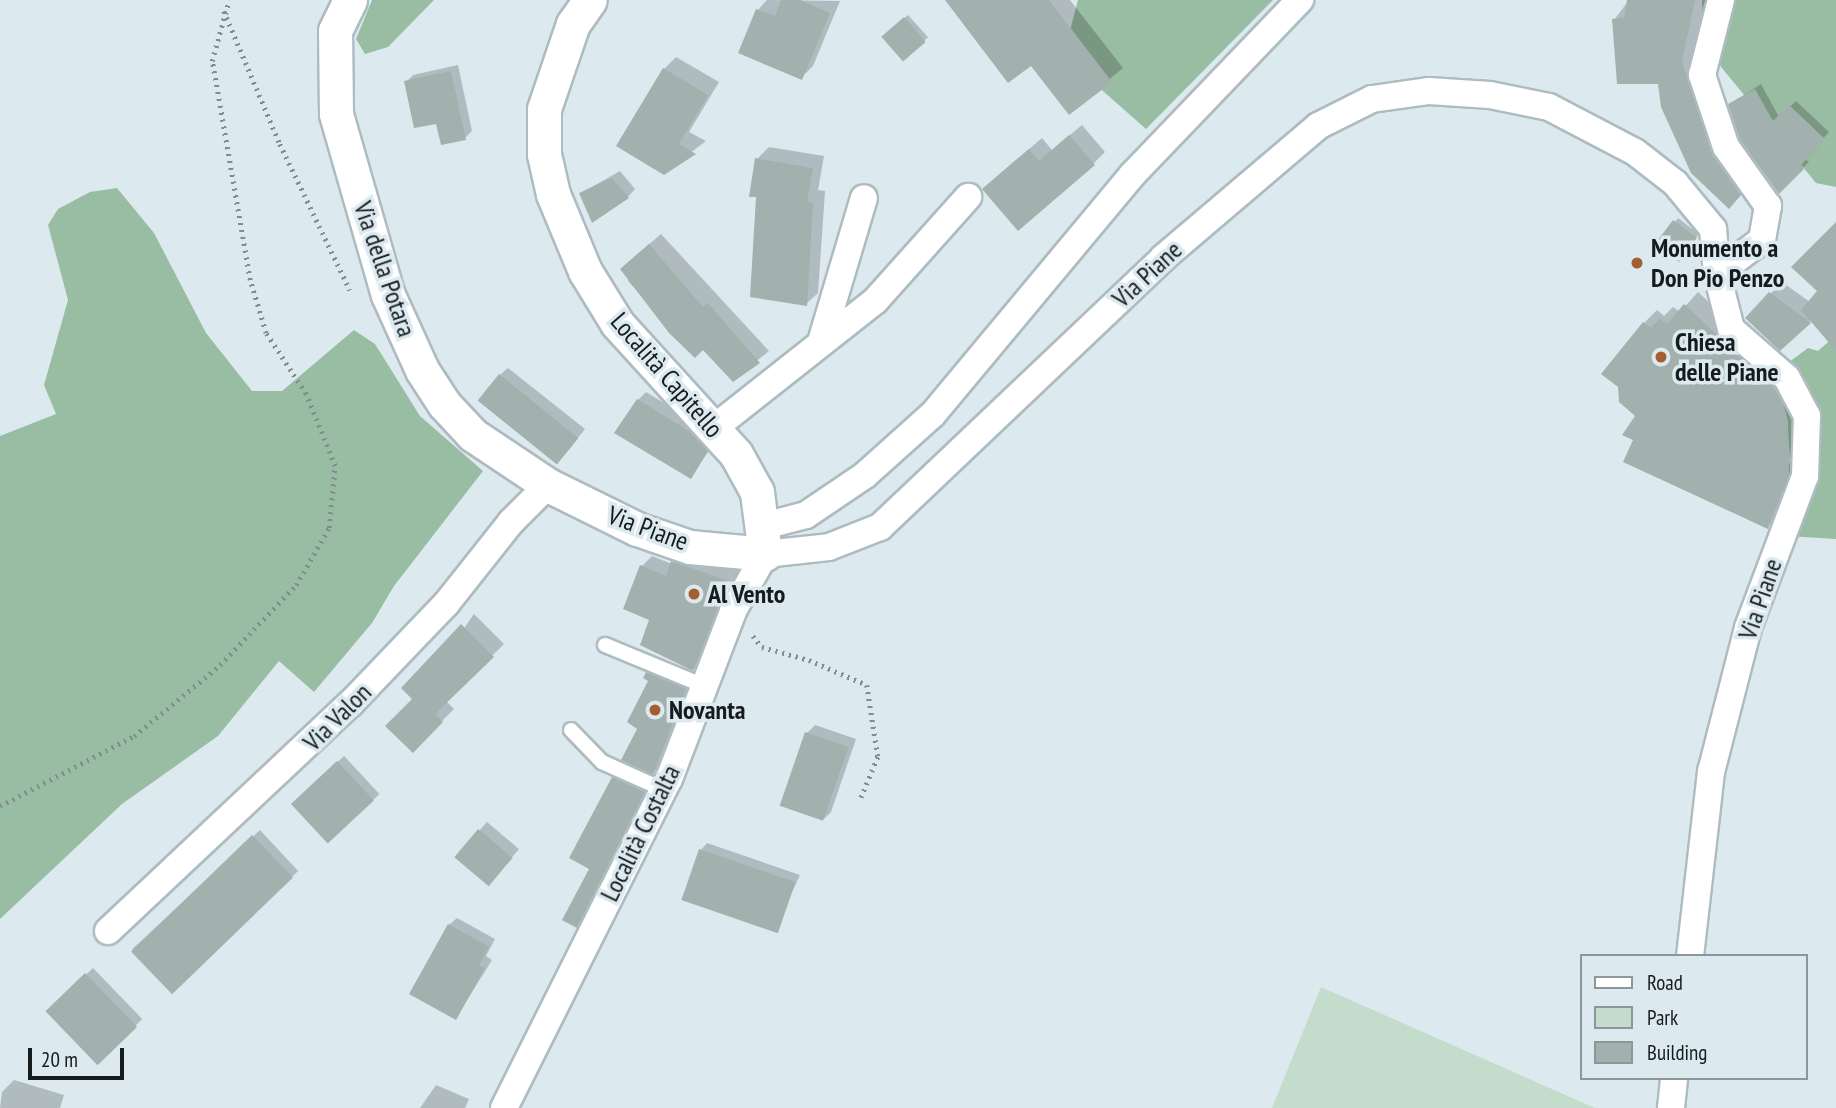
<!DOCTYPE html>
<meta charset="utf-8">
<style>
body{margin:0}
#map{position:relative;width:1836px;height:1108px;overflow:hidden;background:#dceaef;font-family:"PT Sans Narrow",sans-serif}
div>[style]{position:absolute}
[style*='--x']{left:calc(var(--x)*1px);top:calc(var(--y)*1px);width:calc(var(--w)*1px);rotate:calc(var(--a)*1deg)}
.green>*{inset:0;background:#c4dccb}
.forest>*{inset:0;background:#99bda3}
.shadow>*{inset:0;background:#0003;transform-origin:0 0}
.building>*{inset:0;background:#a2b0ae;transform-origin:0 0}
.path>*{height:4.5px;margin-top:-2.25px;transform-origin:0;background:repeating-linear-gradient(90deg,#828c8f 0 2px,transparent 0 7px)}
.roads{filter:drop-shadow(2px 0 #aebcc1) drop-shadow(-2px 0 #aebcc1) drop-shadow(0 2px #aebcc1) drop-shadow(0 -2px #aebcc1)}
.service>*{height:14px;margin:-7px;padding:0 7px;transform-origin:7px;border-radius:7px;background:#fff}
.minor>*{height:26px;margin:-13px;padding:0 13px;transform-origin:13px;border-radius:13px;background:#fff}
.tertiary>*{height:33px;margin:-16.5px;padding:0 16.5px;transform-origin:16.5px;border-radius:16.5px;background:#fff}
.dots>*{width:19px;height:19px;translate:-50% -50%;box-sizing:border-box;border:4px solid #dceaef;border-radius:50%}
span{translate:-50% -50%;white-space:nowrap;text-align:center;line-height:1.15;-webkit-text-stroke:7px #dceaef;paint-order:stroke}
.poi-label{font-size:26px;color:#161b1d;font-weight:700}
.left{translate:0 -50%;text-align:left}
.street-label{font-size:26px;color:#161b1d}
.legend{position:absolute;left:1580px;top:954px;width:228px;height:126px;box-sizing:border-box;background:#dceaef;border:2px solid #8d979b;margin:0;padding:9px 12px;list-style:none;font-size:21px;color:#161b1d}
.legend li{display:flex;align-items:center;gap:14px;height:35px}
.legend b{width:35px;border:2px solid #8d979b}
.scale{position:absolute;left:28px;top:1048px;width:96px;height:32px;box-sizing:border-box;border:4px solid #161b1d;border-top:0;padding-left:9px;font-size:21px;line-height:24px;white-space:nowrap;color:#161b1d;-webkit-text-stroke:5px #dceaef;paint-order:stroke}
</style>
<div id="map">
<div class="green">
<i style="clip-path:polygon(1321px 987px,1595px 1108px,1272px 1108px)"></i>
</div>
<div class="forest">
<i style="clip-path:polygon(372px 0,434px 0,388px 47px,365px 54px,356px 39px)"></i>
<i style="clip-path:polygon(1078px 0,1273px 0,1146px 129px,1095px 84px,1066px 46px)"></i>
<i style="clip-path:polygon(1702px 0,1836px 0,1836px 187px,1816px 183px,1704px 46px)"></i>
<i style="clip-path:polygon(117px 188px,154px 233px,206px 333px,252px 391px,282px 391px,354px 330px,375px 344px,420px 416px,483px 471px,394px 586px,372px 623px,314px 692px,279px 661px,218px 736px,122px 804px,0 919px,0 436px,56px 414px,44px 385px,68px 300px,48px 225px,58px 209px,90px 192px)"></i>
<i style="clip-path:polygon(1836px 335px,1836px 539px,1772px 535px,1790px 461px,1787px 423px,1773px 374px,1808px 348px,1818px 351px)"></i>
</div>
<div class="shadow">
<i style="clip-path:polygon(767px 0,840px 1px,813px 66px,801px 78px,740px 52px,758px 10px)"></i>
<i style="clip-path:polygon(954px 0,1070px 0,1123px 68px,1069px 113px,1031px 63px)"></i>
<i style="clip-path:polygon(1629px 0,1706px 0,1696px 46px,1744px 192px,1729px 206px,1659px 82px,1614px 20px)"></i>
<i style="left:908px;top:15px;width:30px;height:32px;rotate:48deg"></i>
<i style="clip-path:polygon(676px 57px,719px 82px,689px 132px,706px 141px,664px 173px,664px 69px)"></i>
<i style="clip-path:polygon(458px 65px,472px 131px,465px 138px,438px 122px,406px 82px,413px 75px)"></i>
<i style="clip-path:polygon(1761px 84px,1779px 117px,1796px 101px,1829px 132px,1805px 159px,1809px 162px,1779px 191px,1730px 104px)"></i>
<i style="clip-path:polygon(1082px 125px,1105px 152px,1093px 164px,996px 177px,1042px 138px,1052px 150px)"></i>
<i style="clip-path:polygon(769px 147px,824px 156px,818px 190px,825px 191px,818px 293px,806px 304px,758px 196px,757px 159px)"></i>
<i style="clip-path:polygon(620px 171px,635px 189px,628px 197px,581px 193px)"></i>
<i style="clip-path:polygon(1678px 218px,1699px 234px,1682px 256px,1658px 243px)"></i>
<i style="clip-path:polygon(1836px 225px,1836px 339px,1812px 320px,1780px 349px,1747px 318px,1782px 282px,1810px 302px,1820px 291px)"></i>
<i style="clip-path:polygon(661px 234px,769px 351px,733px 380px,704px 348px,695px 355px,628px 281px,633px 258px)"></i>
<i style="clip-path:polygon(1698px 292px,1787px 375px,1801px 460px,1780px 514px,1767px 527px,1636px 439px,1644px 323px,1657px 310px,1664px 316px,1673px 307px,1680px 312px)"></i>
<i style="clip-path:polygon(508px 368px,585px 429px,565px 454px,500px 375px)"></i>
<i style="clip-path:polygon(646px 392px,697px 423px,714px 443px,691px 477px,638px 400px)"></i>
<i style="clip-path:polygon(683px 552px,740px 571px,703px 659px,693px 669px,652px 619px,642px 566px,652px 556px,672px 564px)"></i>
<i style="clip-path:polygon(474px 614px,504px 644px,446px 701px,454px 709px,413px 750px,414px 699px)"></i>
<i style="clip-path:polygon(655px 665px,693px 681px,661px 765px,653px 772px,640px 728px,650px 681px,647px 673px)"></i>
<i style="clip-path:polygon(815px 725px,856px 739px,831px 812px,824px 819px,807px 733px)"></i>
<i style="left:344px;top:756px;width:52px;height:70px;rotate:47deg"></i>
<i style="clip-path:polygon(625px 766px,655px 780px,588px 914px,577px 925px,613px 778px)"></i>
<i style="clip-path:polygon(487px 822px,519px 849px,496px 876px,456px 857px)"></i>
<i style="left:260px;top:830px;width:56px;height:175px;rotate:47deg"></i>
<i style="clip-path:polygon(707px 843px,800px 875px,774px 931px,701px 850px)"></i>
<i style="clip-path:polygon(457px 918px,495px 939px,486px 956px,492px 960px,456px 1018px,449px 925px)"></i>
<i style="left:93px;top:968px;width:71px;height:63px;rotate:46deg"></i>
<i style="clip-path:polygon(14px 1080px,64px 1095px,60px 1108px,0 1108px,2px 1092px)"></i>
<i style="clip-path:polygon(436px 1085px,469px 1099px,465px 1108px,420px 1108px)"></i>
</div>
<div class="building">
<i style="clip-path:polygon(781px 0,800px 0,830px 13px,802px 80px,738px 53px,756px 9px,775px 16px)"></i>
<i style="clip-path:polygon(945px 0,1049px 0,1112px 82px,1069px 115px,1031px 66px,1008px 83px)"></i>
<i style="clip-path:polygon(1627px 0,1695px 0,1682px 61px,1711px 152px,1741px 195px,1729px 209px,1691px 173px,1661px 107px,1658px 84px,1617px 84px,1612px 19px,1624px 18px)"></i>
<i style="left:904px;top:17px;width:33px;height:30px;rotate:49deg"></i>
<i style="clip-path:polygon(663px 68px,708px 95px,679px 144px,696px 154px,664px 175px,616px 146px)"></i>
<i style="clip-path:polygon(451px 71px,466px 140px,441px 145px,436px 124px,414px 128px,404px 81px)"></i>
<i style="clip-path:polygon(1755px 89px,1773px 121px,1789px 105px,1825px 139px,1801px 165px,1804px 169px,1779px 194px,1740px 140px,1728px 104px)"></i>
<i style="clip-path:polygon(1069px 135px,1095px 165px,1018px 231px,982px 189px,1029px 149px,1039px 161px)"></i>
<i style="clip-path:polygon(755px 158px,813px 168px,807px 202px,813px 203px,807px 306px,750px 297px,756px 197px,749px 197px)"></i>
<i style="clip-path:polygon(612px 178px,629px 198px,592px 223px,579px 193px)"></i>
<i style="left:1673px;top:220px;width:30px;height:30px;rotate:37deg"></i>
<i style="clip-path:polygon(1836px 222px,1836px 351px,1801px 310px,1817px 291px,1791px 267px)"></i>
<i style="clip-path:polygon(649px 244px,703px 307px,708px 303px,760px 363px,733px 382px,703px 350px,695px 358px,669px 333px,620px 269px)"></i>
<i style="clip-path:polygon(1769px 292px,1811px 323px,1780px 351px,1745px 318px)"></i>
<i style="clip-path:polygon(1684px 304px,1774px 388px,1783px 403px,1788px 421px,1789px 474px,1768px 529px,1623px 462px,1633px 440px,1622px 435px,1635px 416px,1619px 402px,1618px 387px,1601px 374px,1643px 322px,1651px 328px,1660px 318px,1667px 324px)"></i>
<i style="left:499px;top:374px;width:102px;height:34px;rotate:39deg"></i>
<i style="clip-path:polygon(637px 399px,689px 431px,708px 451px,691px 479px,614px 433px)"></i>
<i style="clip-path:polygon(671px 561px,731px 582px,693px 671px,640px 645px,649px 620px,623px 609px,640px 565px,666px 576px)"></i>
<i style="clip-path:polygon(461px 624px,494px 657px,435px 714px,443px 722px,413px 753px,385px 726px,412px 699px,401px 688px)"></i>
<i style="clip-path:polygon(646px 672px,686px 689px,653px 775px,621px 760px,637px 729px,627px 722px,648px 681px,643px 678px)"></i>
<i style="left:805px;top:732px;width:46px;height:78px;rotate:19deg"></i>
<i style="left:337px;top:761px;width:54px;height:63px;rotate:47deg"></i>
<i style="clip-path:polygon(612px 777px,645px 792px,577px 928px,562px 920px,589px 869px,569px 858px)"></i>
<i style="left:478px;top:829px;width:45px;height:37px;rotate:40deg"></i>
<i style="left:252px;top:835px;width:59px;height:168px;rotate:46deg"></i>
<i style="left:699px;top:849px;width:102px;height:54px;rotate:19deg"></i>
<i style="clip-path:polygon(448px 924px,489px 947px,479px 965px,485px 968px,456px 1020px,409px 994px)"></i>
<i style="left:85px;top:973px;width:75px;height:55px;rotate:46deg"></i>
</div>
<div class="path">
<i style="--x:224;--y:11;--w:144;--a:67.2"></i>
<i style="--x:280;--y:144;--w:162;--a:64.4"></i>
<i style="--x:753;--y:636;--w:14;--a:51"></i>
<i style="--x:762;--y:647;--w:49;--a:15.5"></i>
<i style="--x:809;--y:660;--w:63;--a:23.3"></i>
<i style="--x:867;--y:685;--w:73;--a:81.3"></i>
<i style="--x:878;--y:757;--w:44;--a:112.5"></i>
<i style="--x:0;--y:806;--w:151;--a:-27.6"></i>
<i style="--x:134;--y:736;--w:112;--a:-39.5"></i>
<i style="--x:220;--y:665;--w:110;--a:-46.5"></i>
<i style="--x:296;--y:585;--w:66;--a:-59.9"></i>
<i style="--x:329;--y:528;--w:62;--a:-84.5"></i>
<i style="--x:335;--y:466;--w:78;--a:-111.9"></i>
<i style="--x:306;--y:394;--w:73;--a:-123.3"></i>
<i style="--x:266;--y:333;--w:55;--a:-106.8"></i>
<i style="--x:250;--y:280;--w:222;--a:-99.8"></i>
<i style="--x:212;--y:61;--w:63;--a:-74.4"></i>
</div>
<div class="roads">
<div class="service">
<i style="--x:605;--y:645;--w:105;--a:22.4"></i>
<i style="--x:571;--y:730;--w:45;--a:45.9"></i>
<i style="--x:602;--y:762;--w:68;--a:24.3"></i>
</div>
<div class="minor">
<i style="--x:1717;--y:274;--w:56;--a:-37.1"></i>
<i style="--x:1762;--y:240;--w:35;--a:-80"></i>
<i style="--x:1768;--y:206;--w:72;--a:-125.4"></i>
<i style="--x:1726;--y:147;--w:76;--a:-108.4"></i>
<i style="--x:1702;--y:75;--w:77;--a:-75.8"></i>
<i style="--x:821;--y:342;--w:150;--a:-73.4"></i>
<i style="--x:714;--y:428;--w:205;--a:-38.3"></i>
<i style="--x:875;--y:301;--w:140;--a:-48.2"></i>
<i style="--x:764;--y:526;--w:43;--a:-14.7"></i>
<i style="--x:806;--y:515;--w:71;--a:-34.1"></i>
<i style="--x:865;--y:475;--w:91;--a:-41.9"></i>
<i style="--x:933;--y:414;--w:311;--a:-50.2"></i>
<i style="--x:1132;--y:175;--w:243;--a:-46.2"></i>
<i style="--x:108;--y:931;--w:332;--a:-43.2"></i>
<i style="--x:350;--y:704;--w:139;--a:-46.2"></i>
<i style="--x:446;--y:604;--w:105;--a:-51.6"></i>
<i style="--x:511;--y:522;--w:52;--a:-45"></i>
<i style="--x:504;--y:1108;--w:368;--a:-63.4"></i>
<i style="--x:669;--y:779;--w:180;--a:-69.1"></i>
<i style="--x:733;--y:611;--w:65;--a:-60.7"></i>
<i style="--x:765;--y:554;--w:64;--a:-6.2"></i>
<i style="--x:829;--y:547;--w:55;--a:-21.4"></i>
<i style="--x:880;--y:527;--w:390;--a:-43.5"></i>
<i style="--x:1163;--y:258;--w:204;--a:-40.4"></i>
<i style="--x:1318;--y:126;--w:60;--a:-26.6"></i>
<i style="--x:1372;--y:99;--w:58;--a:-8"></i>
<i style="--x:1429;--y:91;--w:61;--a:3.8"></i>
<i style="--x:1490;--y:95;--w:60;--a:11.5"></i>
<i style="--x:1549;--y:107;--w:97;--a:27.6"></i>
<i style="--x:1635;--y:152;--w:51;--a:37.8"></i>
<i style="--x:1675;--y:183;--w:60;--a:50.4"></i>
<i style="--x:1713;--y:229;--w:45;--a:84.9"></i>
<i style="--x:1717;--y:274;--w:57;--a:75.7"></i>
<i style="--x:1731;--y:329;--w:74;--a:41.2"></i>
<i style="--x:1787;--y:378;--w:43;--a:62.2"></i>
<i style="--x:1807;--y:416;--w:60;--a:91.9"></i>
<i style="--x:1805;--y:476;--w:162;--a:110.6"></i>
<i style="--x:1748;--y:628;--w:149;--a:104.4"></i>
<i style="--x:1711;--y:772;--w:185;--a:96.5"></i>
<i style="--x:1671;--y:1108;--w:30;--a:-84"></i>
</div>
<div class="tertiary">
<i style="--x:350;--y:0;--w:34;--a:116"></i>
<i style="--x:335;--y:31;--w:83;--a:89.3"></i>
<i style="--x:336;--y:114;--w:188;--a:74"></i>
<i style="--x:388;--y:295;--w:82;--a:65.6"></i>
<i style="--x:422;--y:370;--w:40;--a:57.1"></i>
<i style="--x:444;--y:404;--w:42;--a:46.9"></i>
<i style="--x:473;--y:435;--w:90;--a:33.7"></i>
<i style="--x:548;--y:485;--w:99;--a:26.3"></i>
<i style="--x:637;--y:529;--w:56;--a:18.8"></i>
<i style="--x:690;--y:547;--w:75;--a:5.3"></i>
<i style="--x:765;--y:554;--w:63;--a:-97.4"></i>
<i style="--x:757;--y:492;--w:43;--a:-118.9"></i>
<i style="--x:736;--y:454;--w:177;--a:-132.3"></i>
<i style="--x:617;--y:323;--w:61;--a:-121.6"></i>
<i style="--x:585;--y:271;--w:83;--a:-112.6"></i>
<i style="--x:553;--y:194;--w:41;--a:-102.7"></i>
<i style="--x:544;--y:154;--w:45;--a:-90"></i>
<i style="--x:544;--y:109;--w:90;--a:-71.2"></i>
<i style="--x:573;--y:24;--w:29;--a:-55"></i>
</div>
</div>
<div class="dots">
<i style="left:1637px;top:263px;background:#a35f31"></i>
<i style="left:1661px;top:357px;background:#a35f31"></i>
<i style="left:694px;top:594px;background:#a35f31"></i>
<i style="left:655px;top:710px;background:#a35f31"></i>
</div>
<div class="poi-label">
<span class="left" style="left:1651px;top:263px">Monumento a<br>Don Pio Penzo</span>
<span class="left" style="left:1675px;top:357px">Chiesa<br>delle Piane</span>
<span class="left" style="left:708px;top:594px">Al Vento</span>
<span class="left" style="left:669px;top:710px">Novanta</span>
</div>
<div class="street-label">
<span style="left:385px;top:269px;rotate:71deg">Via della Potara</span>
<span style="left:1147px;top:274px;rotate:-43deg">Via Piane</span>
<span style="left:667px;top:375px;rotate:49deg">Località Capitello</span>
<span style="left:648px;top:528px;rotate:20deg">Via Piane</span>
<span style="left:1760px;top:599px;rotate:-71deg">Via Piane</span>
<span style="left:337px;top:717px;rotate:-45deg">Via Valon</span>
<span style="left:640px;top:833px;rotate:-64deg">Località Costalta</span>
</div>
<ul class="legend">
<li><b style="height:9px;background:#fff"></b>Road</li>
<li><b style="height:19px;background:#c4dccb"></b>Park</li>
<li><b style="height:19px;background:#a2b0ae"></b>Building</li>
</ul>
<div class="scale">20 m</div>
</div>
